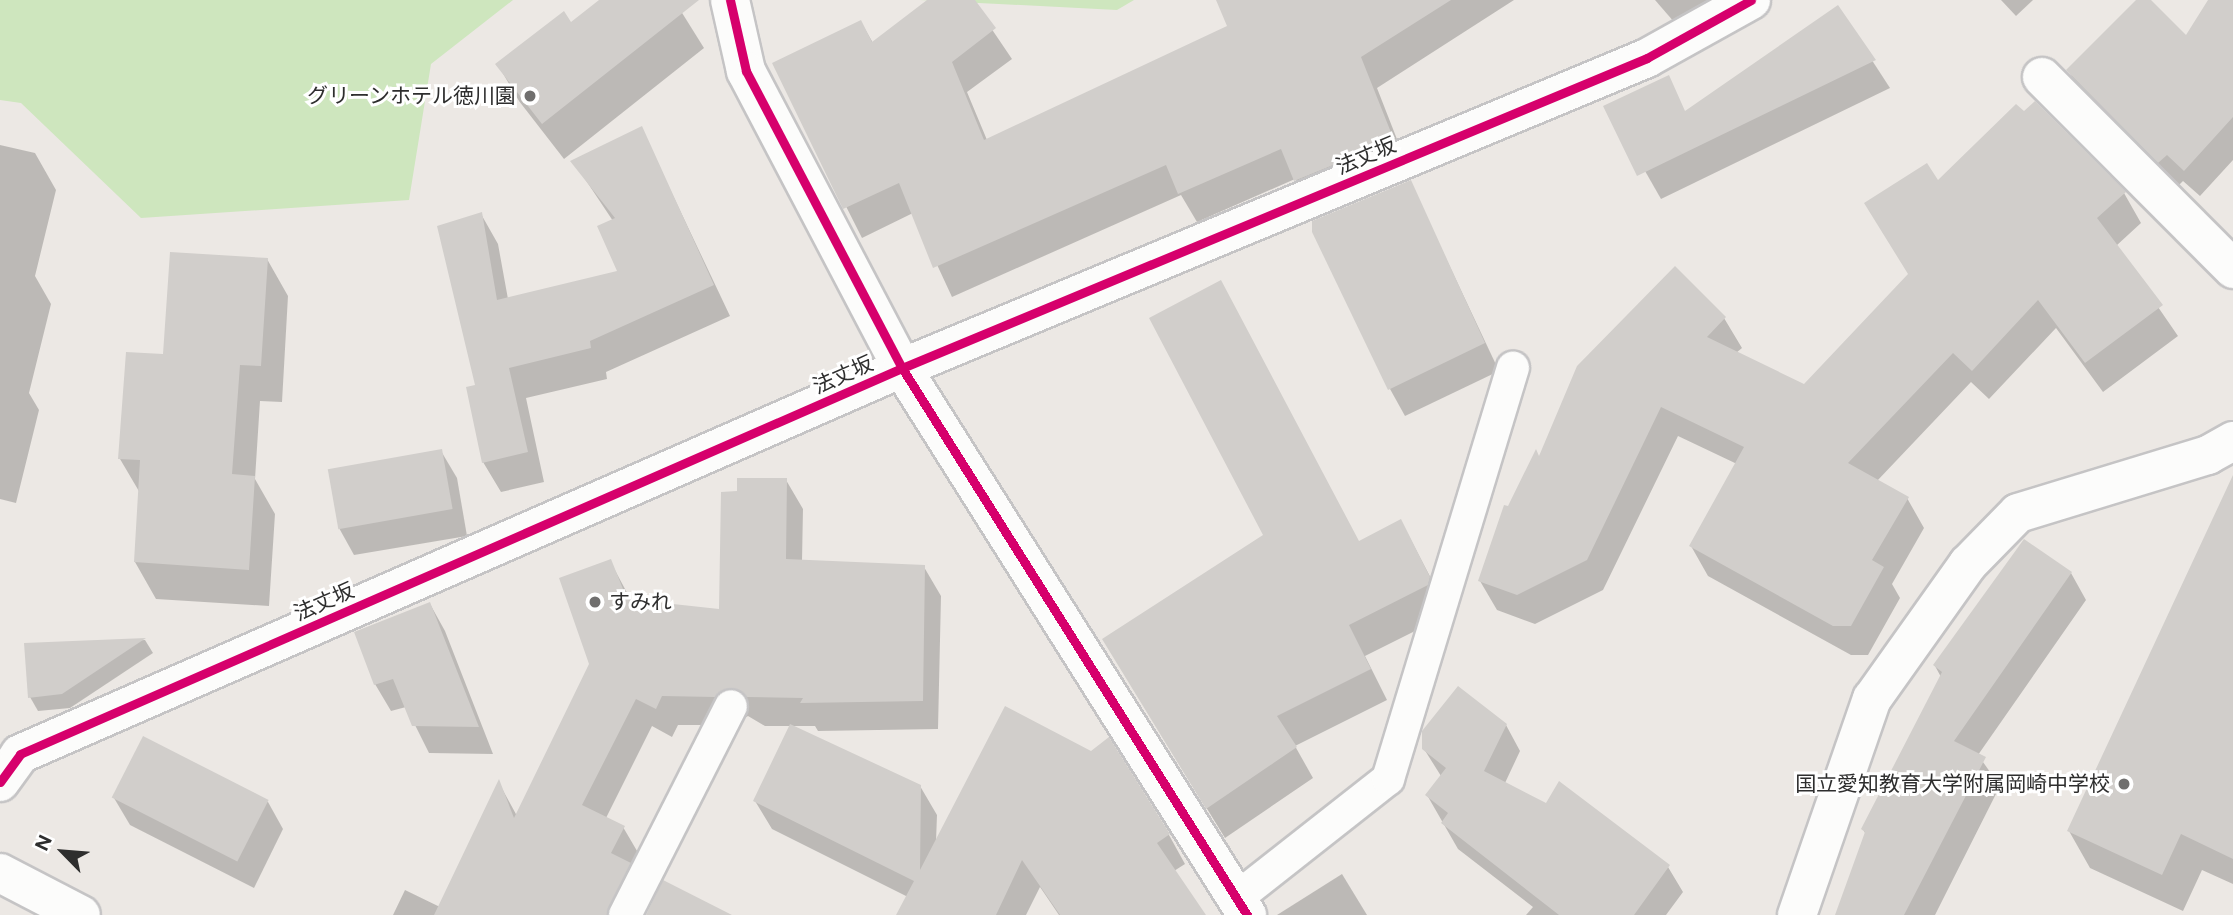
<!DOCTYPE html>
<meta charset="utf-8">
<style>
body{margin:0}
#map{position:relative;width:2233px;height:915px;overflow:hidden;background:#ece8e4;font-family:Figtree,"Noto Sans JP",sans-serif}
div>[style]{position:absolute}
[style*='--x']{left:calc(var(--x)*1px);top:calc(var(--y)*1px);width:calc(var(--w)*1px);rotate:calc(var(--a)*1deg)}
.green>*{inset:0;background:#cee6be}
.shadow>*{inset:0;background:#0003}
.building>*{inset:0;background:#d1cecb;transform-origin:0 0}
.roads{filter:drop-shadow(2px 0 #c5c4c5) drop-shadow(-2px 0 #c5c4c5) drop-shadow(0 2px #c5c4c5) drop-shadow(0 -2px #c5c4c5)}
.service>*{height:32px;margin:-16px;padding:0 16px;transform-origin:16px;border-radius:16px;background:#fcfcfb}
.minor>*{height:38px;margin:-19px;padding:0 19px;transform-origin:19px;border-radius:19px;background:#fcfcfb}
.secondary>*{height:38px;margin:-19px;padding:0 19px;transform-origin:19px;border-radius:19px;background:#fcfcfb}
.cycleway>*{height:9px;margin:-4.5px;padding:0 4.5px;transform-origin:4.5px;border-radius:4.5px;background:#d6006c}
.dots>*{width:19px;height:19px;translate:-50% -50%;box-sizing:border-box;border:4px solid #fff;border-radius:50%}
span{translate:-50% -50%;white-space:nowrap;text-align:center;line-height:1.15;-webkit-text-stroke:6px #fff;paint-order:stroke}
.poi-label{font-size:21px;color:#2e2e2e}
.right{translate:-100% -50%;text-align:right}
.left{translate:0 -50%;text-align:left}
.street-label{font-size:21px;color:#2e2e2e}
.north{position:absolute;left:28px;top:817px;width:70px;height:70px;-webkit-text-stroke:5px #fff;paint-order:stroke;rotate:295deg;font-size:19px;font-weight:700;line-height:28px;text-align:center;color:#2e2e2e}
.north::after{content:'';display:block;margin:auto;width:24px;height:32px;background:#2e2e2e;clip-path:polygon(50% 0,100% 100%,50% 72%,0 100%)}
</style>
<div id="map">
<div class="green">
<i style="clip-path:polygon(0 0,513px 0,431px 64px,409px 200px,141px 218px,21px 103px,0 100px)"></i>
<i style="clip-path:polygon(920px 0,1134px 0,1117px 10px)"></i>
</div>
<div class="shadow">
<i style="clip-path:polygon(602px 0,674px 0,704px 48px,564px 159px,519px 101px,498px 65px,571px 24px)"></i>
<i style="clip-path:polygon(930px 0,972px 0,1012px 59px,967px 92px,987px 140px,1230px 27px,1218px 0,1514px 0,1377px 88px,1409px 170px,1313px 210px,1295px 179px,1197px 222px,1181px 195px,952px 297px,913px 213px,862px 238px,774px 64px,861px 22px,873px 43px)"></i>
<i style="clip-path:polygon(1655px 0,1714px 0,1681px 30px)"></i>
<i style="clip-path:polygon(2001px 0,2033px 0,2016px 16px)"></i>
<i style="clip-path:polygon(2139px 0,2148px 0,2186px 38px,2211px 0,2233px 0,2233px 160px,2200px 196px,2183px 181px,2175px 189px,2084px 97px,2068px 70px)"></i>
<i style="clip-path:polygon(1838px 8px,1890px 88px,1661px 199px,1633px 150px)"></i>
<i style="clip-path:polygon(641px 128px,730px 316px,606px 372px,607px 379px,526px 398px,544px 482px,501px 492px,483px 462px,477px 386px,481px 214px,498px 244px,508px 299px,620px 272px,613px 221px,573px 161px)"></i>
<i style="clip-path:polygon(0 145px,35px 153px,56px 190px,35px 276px,51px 304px,29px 393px,39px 410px,16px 503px,0 499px)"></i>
<i style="clip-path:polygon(1410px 182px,1499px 371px,1405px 416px,1390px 389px)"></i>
<i style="clip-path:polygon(1938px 183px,2124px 193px,2141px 223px,2116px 246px,2178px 336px,2103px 392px,2056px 328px,1989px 399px,1971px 382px,1877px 481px,1907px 498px,1924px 528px,1892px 584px,1900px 598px,1868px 655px,1851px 655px,1708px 576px,1691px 546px,1737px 464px,1678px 436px,1603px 590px,1535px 624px,1497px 610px,1480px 581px,1509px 508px,1540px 459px,1724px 318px,1742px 348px,1736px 353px,1805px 386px,1910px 276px)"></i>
<i style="clip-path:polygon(267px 259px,288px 296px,282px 402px,260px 401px,255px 479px,275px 514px,269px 606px,156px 599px,135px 562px,140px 493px,120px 459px,164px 356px)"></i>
<i style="clip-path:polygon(441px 451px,457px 478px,467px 536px,354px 555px,339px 528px)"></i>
<i style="clip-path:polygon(786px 480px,803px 509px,802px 561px,924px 567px,941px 596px,938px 729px,818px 731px,815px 726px,791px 726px,920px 786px,937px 815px,936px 842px,1169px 835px,1185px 864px,1174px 871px,1204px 915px,1059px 915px,1040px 887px,1026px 915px,899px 915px,908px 897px,772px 829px,755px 801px,791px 726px,765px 726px,748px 716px,732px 725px,678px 725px,672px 737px,652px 726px,606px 818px,623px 827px,640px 856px,635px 915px,393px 915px,405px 890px,440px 907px,499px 783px,517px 816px,591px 664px,610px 561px,632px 602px,721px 610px,739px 493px)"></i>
<i style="clip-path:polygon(1401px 521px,1447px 609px,1445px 616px,1365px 656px,1387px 700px,1295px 746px,1313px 778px,1225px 838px,1122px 670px)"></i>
<i style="clip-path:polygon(2233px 523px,2233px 884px,2202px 870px,2183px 911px,2090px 868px,2069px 831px)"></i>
<i style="clip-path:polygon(2071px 573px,2086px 600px,1978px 755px,2000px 786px,1935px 915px,1837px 915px,1866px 835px,1863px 829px,1941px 677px,1935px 666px)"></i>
<i style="clip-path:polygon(430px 604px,445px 631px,493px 754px,429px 753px,406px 707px,391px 711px,375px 684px)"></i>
<i style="clip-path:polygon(145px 640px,153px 653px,70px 708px,38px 711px,30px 697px,26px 645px)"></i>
<i style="clip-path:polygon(1506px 725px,1520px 751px,1505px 783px,1668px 867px,1683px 892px,1666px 915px,1526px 915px,1533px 907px,1458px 849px,1427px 795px,1441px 776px,1424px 749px)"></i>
<i style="clip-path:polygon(114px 798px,268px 802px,283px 829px,254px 888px,130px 825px)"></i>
<i style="clip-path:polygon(1342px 874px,1367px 915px,1277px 915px)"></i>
</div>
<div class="building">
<i style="clip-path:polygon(599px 0,699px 0,542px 124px,495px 64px,564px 11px,571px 22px)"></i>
<i style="clip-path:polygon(927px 0,975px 0,996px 28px,952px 62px,984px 140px,1227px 26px,1216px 0,1451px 0,1361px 57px,1394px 140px,1294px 181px,1281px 149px,1178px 194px,1166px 165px,933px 268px,899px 183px,843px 209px,772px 63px,861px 20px,872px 42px)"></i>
<i style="clip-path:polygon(2136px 0,2151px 0,2186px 35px,2208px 0,2233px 0,2233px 117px,2184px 171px,2167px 155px,2158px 163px,2066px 70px)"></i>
<i style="clip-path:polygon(1838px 5px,1876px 60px,1637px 176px,1603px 106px,1669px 75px,1685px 111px)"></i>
<i style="clip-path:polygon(2035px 101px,2126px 192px,2097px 218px,2163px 305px,2085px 363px,2038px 300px,1972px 371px,1953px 353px,1848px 463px,1909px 497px,1872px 560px,1884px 567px,1851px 626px,1833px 626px,1689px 546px,1744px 447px,1661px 407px,1587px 560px,1517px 595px,1478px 581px,1504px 505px,1508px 506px,1536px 449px,1539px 456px,1577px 366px,1675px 266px,1726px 317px,1707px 337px,1804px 384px,1908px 274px,1864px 203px,1927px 163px,1938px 180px,2016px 104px,2024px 111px)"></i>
<i style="clip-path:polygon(642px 126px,714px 285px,590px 341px,591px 348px,509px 368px,528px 452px,482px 463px,466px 387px,475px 385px,437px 226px,482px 212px,497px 300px,617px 271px,597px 226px,615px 218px,570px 161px)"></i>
<i style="clip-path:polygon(1411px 180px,1485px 343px,1388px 390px,1312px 232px,1312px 221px)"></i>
<i style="clip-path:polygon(170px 252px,268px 258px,261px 366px,240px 365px,232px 474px,255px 476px,249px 570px,134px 562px,140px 460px,118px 459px,126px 352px,163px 354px)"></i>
<i style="clip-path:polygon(1221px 280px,1359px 541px,1401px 519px,1430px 577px,1428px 585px,1349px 625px,1371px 669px,1277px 716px,1297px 747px,1206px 809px,1102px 639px,1263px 535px,1149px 318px)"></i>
<i style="left:442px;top:449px;width:61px;height:116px;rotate:80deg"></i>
<i style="clip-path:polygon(2233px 475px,2233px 859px,2181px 834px,2162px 875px,2067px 831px)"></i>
<i style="clip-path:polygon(737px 478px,787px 478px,786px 559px,925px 565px,923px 701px,800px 703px,803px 698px,747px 697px,731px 688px,715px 697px,662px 696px,656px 709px,636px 699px,582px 805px,625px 826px,611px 853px,631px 863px,607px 915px,434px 915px,499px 779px,514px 818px,589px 664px,559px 578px,611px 559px,627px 599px,719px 609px,721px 492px,737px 491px)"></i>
<i style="clip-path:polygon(2024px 539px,2072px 572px,1954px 741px,1986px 757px,1904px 915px,1835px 915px,1865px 832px,1861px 829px,1942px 672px,1933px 665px)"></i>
<i style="clip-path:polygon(430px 602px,479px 727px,412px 726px,393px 679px,374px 685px,354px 632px)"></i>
<i style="clip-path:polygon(146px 638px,62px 694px,28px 698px,24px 643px)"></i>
<i style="clip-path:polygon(1458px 686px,1507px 724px,1484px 771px,1546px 803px,1559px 781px,1670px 865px,1634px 915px,1559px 915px,1441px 823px,1448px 813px,1425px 795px,1446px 768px,1422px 749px,1422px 731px)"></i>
<i style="clip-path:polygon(1005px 706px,1091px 751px,1109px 737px,1170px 834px,1157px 843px,1206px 915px,1060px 915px,1022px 860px,996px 915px,896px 915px,914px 881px,753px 801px,790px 724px,921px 785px,920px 870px)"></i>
<i style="left:143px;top:736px;width:141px;height:69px;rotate:27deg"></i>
<i style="clip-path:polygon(663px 880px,732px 915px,646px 915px)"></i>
</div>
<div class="roads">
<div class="service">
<i style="--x:1238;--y:897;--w:191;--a:-38.2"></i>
<i style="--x:1388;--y:779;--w:430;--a:-73.1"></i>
<i style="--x:625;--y:915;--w:234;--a:-63.1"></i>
</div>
<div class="minor">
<i style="--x:730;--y:0;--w:73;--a:77.3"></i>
<i style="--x:746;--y:71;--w:335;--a:62.3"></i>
<i style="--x:902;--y:368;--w:647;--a:57.76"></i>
<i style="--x:2042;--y:77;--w:271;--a:45.1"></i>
<i style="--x:0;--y:782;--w:34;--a:-54"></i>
<i style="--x:20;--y:754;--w:963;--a:-23.64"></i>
<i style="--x:902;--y:368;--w:807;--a:-22.59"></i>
<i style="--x:1647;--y:58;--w:119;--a:-29.1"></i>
<i style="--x:1797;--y:915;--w:229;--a:-70.9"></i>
<i style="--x:1872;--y:699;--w:166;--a:-54.6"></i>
<i style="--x:1968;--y:564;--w:71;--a:-45.6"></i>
<i style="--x:2018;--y:513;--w:199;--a:-17"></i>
<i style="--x:2208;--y:455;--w:29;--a:-29"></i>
</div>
<div class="secondary">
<i style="--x:0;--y:873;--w:91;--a:27.4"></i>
</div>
</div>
<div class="cycleway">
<i style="--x:730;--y:0;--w:73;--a:77.3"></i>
<i style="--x:746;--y:71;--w:335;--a:62.3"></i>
<i style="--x:902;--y:368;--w:647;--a:57.76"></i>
<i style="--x:0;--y:782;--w:34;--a:-54"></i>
<i style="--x:20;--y:754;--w:963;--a:-23.64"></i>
<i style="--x:902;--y:368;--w:807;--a:-22.59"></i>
<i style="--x:1647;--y:58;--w:119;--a:-29.1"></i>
</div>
<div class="dots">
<i style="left:530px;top:96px;background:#706f6e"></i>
<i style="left:595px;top:602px;background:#706f6e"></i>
<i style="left:2124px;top:784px;background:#706f6e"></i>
</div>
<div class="poi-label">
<span class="right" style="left:516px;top:96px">グリーンホテル徳川園</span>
<span class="left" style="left:609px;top:602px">すみれ</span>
<span class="right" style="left:2110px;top:784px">国立愛知教育大学附属岡崎中学校</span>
</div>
<div class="street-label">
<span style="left:1366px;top:156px;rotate:-23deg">法丈坂</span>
<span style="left:843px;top:375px;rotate:-24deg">法丈坂</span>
<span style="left:324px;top:602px;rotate:-24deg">法丈坂</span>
</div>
<div class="north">N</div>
</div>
